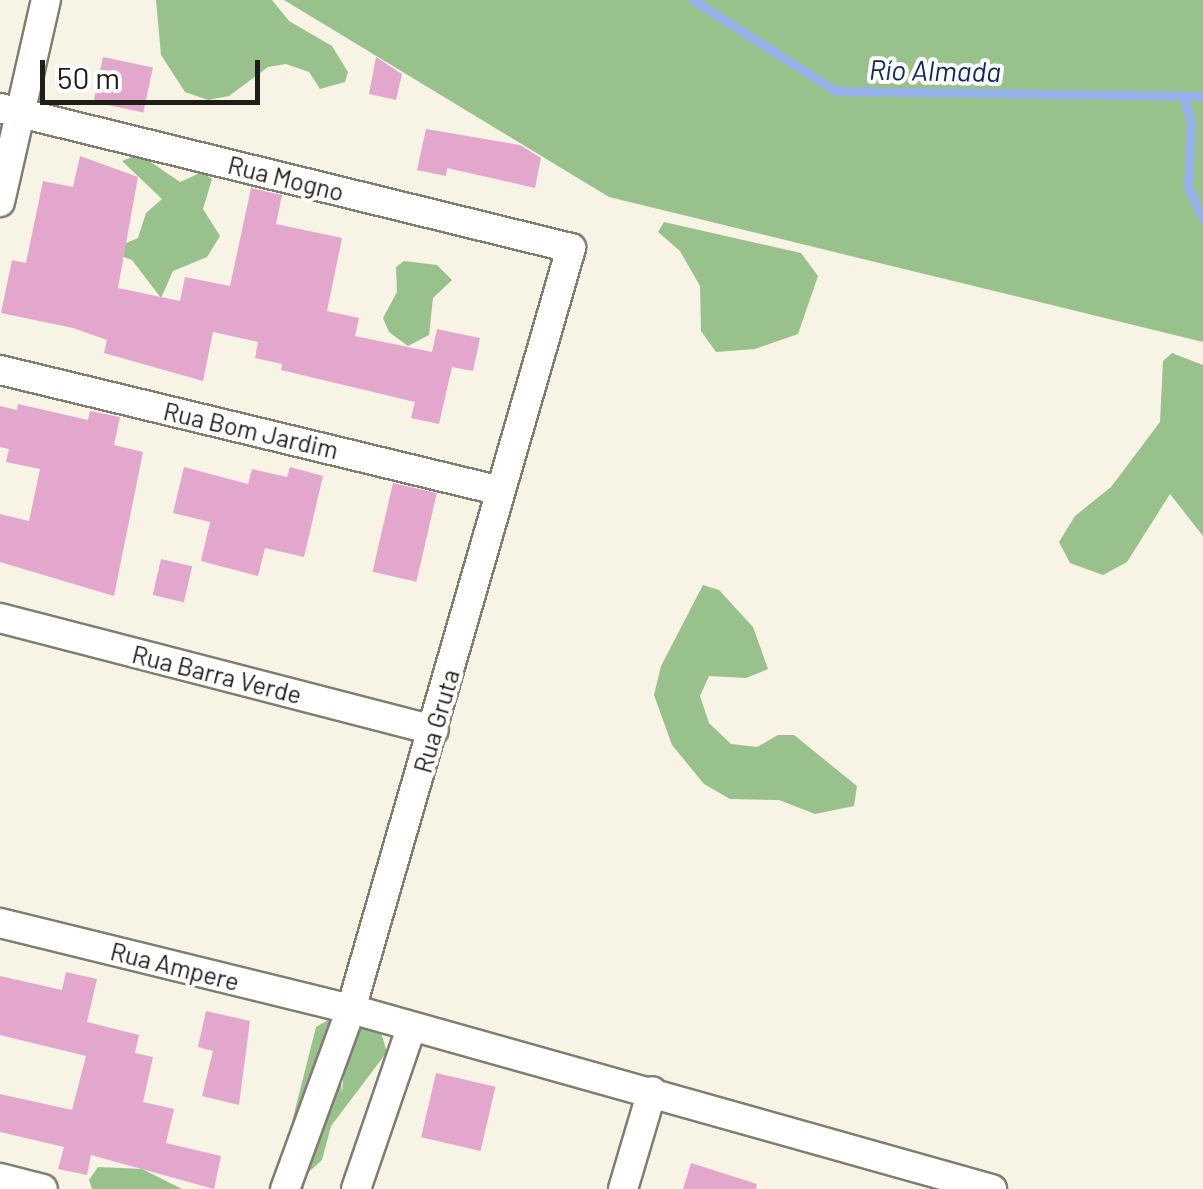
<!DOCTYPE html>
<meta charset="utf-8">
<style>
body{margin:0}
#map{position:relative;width:1203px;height:1189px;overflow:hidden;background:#f7f3e5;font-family:Barlow,sans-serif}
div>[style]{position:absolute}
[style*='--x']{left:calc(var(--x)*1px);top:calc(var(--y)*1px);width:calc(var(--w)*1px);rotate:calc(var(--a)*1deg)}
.forest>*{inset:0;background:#98c18b}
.stream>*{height:9px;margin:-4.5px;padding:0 4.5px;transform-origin:4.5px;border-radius:4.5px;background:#94b1e9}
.building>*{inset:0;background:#e3a7cd;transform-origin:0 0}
.roads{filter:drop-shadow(2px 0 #817d71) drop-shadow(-2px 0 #817d71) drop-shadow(0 2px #817d71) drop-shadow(0 -2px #817d71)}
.minor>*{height:28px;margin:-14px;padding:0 14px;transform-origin:14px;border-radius:14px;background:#fff}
span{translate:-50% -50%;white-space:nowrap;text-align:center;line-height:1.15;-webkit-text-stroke:8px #fff;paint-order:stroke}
.street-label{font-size:25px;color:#1f1d18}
.water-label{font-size:28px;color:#0e2a6a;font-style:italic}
.scale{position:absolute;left:40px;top:60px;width:220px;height:45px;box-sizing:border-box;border:5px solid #1f1d18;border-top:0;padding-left:12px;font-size:30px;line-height:35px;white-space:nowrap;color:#1f1d18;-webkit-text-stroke:8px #fff;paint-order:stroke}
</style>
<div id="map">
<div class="forest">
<i style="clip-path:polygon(156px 0,272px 0,289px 21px,332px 46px,348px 72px,345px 82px,320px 89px,309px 72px,286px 64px,268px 67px,229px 96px,208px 100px,185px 92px,161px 55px)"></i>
<i style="clip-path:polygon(284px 0,1203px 0,1203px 342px,609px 197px)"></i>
<i style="clip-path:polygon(139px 154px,180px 182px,202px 172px,212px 179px,203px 209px,220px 236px,207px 257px,173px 271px,161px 298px,132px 260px,107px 251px,138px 238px,146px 213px,162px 199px,122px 161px)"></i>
<i style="clip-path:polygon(664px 222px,801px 253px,818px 276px,798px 334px,755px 349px,716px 352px,701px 331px,700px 286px,680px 251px,658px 232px)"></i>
<i style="clip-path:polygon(404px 261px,437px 265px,452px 280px,433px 298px,429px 335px,408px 346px,389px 332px,383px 318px,397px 292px,396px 267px)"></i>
<i style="clip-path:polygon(1172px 353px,1203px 365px,1203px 536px,1170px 494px,1127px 562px,1103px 575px,1070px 563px,1059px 542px,1075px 516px,1111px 487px,1160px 422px,1163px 361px)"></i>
<i style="clip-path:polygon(703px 585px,719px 590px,753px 627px,768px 669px,746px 678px,709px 676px,700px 696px,709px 723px,731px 744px,757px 747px,778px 735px,794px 735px,857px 786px,854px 806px,815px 814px,779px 800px,730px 799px,704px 784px,672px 745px,654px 695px,661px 666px)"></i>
<i style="clip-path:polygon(349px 1014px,379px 1026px,387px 1052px,331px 1126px,322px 1160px,301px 1179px,304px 1189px,275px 1189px,316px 1027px,335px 1016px,342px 1093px)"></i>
<i style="clip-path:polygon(98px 1167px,142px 1169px,182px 1189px,92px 1189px,89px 1180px)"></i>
</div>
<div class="stream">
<i style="--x:693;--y:0;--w:169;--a:32.5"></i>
<i style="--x:836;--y:91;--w:367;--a:0.8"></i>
<i style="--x:1183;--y:96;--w:28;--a:73"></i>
<i style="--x:1191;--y:123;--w:64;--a:92.7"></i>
<i style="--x:1188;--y:187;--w:35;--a:65"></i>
</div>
<div class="building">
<i style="left:103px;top:57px;width:51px;height:46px;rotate:12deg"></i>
<i style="clip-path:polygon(376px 57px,402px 74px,396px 100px,369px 94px)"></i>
<i style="clip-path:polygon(426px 129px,520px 145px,541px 158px,535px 188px,447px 168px,446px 176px,417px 170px)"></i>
<i style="clip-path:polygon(80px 156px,138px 177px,118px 288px,180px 301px,185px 277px,230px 286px,251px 188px,282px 195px,276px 224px,342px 238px,327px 311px,359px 318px,355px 336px,432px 352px,437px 329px,480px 338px,473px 371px,452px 367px,439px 424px,411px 418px,415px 402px,281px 370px,282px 364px,255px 358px,258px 342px,213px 332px,203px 381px,104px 353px,107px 340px,73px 328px,1px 313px,12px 260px,26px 263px,43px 181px,73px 187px)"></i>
<i style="clip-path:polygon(18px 404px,88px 420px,90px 411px,120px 417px,114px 445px,143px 452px,114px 596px,0 562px,0 514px,29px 521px,40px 469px,6px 462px,9px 449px,0 447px,0 406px,17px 410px)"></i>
<i style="clip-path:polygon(184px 467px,248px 484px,252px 469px,287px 477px,290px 467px,323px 476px,304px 557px,265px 548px,258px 576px,201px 561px,210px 522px,173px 513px)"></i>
<i style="left:393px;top:483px;width:45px;height:91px;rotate:13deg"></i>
<i style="left:161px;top:559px;width:32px;height:37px;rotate:13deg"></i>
<i style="clip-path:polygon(66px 972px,97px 979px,87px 1022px,139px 1035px,135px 1053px,153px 1057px,143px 1102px,174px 1109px,166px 1143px,221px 1156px,214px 1189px,91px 1155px,87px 1175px,58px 1169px,64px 1147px,0 1132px,0 1094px,72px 1110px,86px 1056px,0 1035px,0 976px,62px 990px)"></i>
<i style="clip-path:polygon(206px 1011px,250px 1021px,239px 1105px,202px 1096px,213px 1051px,198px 1047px)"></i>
<i style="left:436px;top:1073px;width:61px;height:66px;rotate:13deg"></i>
<i style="clip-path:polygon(691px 1163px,757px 1184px,756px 1189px,683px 1189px)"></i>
</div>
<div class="roads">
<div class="minor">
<i style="--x:0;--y:108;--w:588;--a:13.78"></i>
<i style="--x:571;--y:248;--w:792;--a:106.12"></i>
<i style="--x:351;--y:1009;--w:192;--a:110.1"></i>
<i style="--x:0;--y:202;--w:207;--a:-77.2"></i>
<i style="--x:0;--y:370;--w:515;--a:13.58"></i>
<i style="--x:0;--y:618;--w:448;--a:14.5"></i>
<i style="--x:0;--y:923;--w:361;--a:13.8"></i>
<i style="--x:351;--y:1009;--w:666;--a:15.69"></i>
<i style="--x:0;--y:1178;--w:44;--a:14.3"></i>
<i style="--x:356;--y:1189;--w:170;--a:-71.1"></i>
<i style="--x:623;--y:1189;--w:102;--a:-73.5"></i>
</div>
</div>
<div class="street-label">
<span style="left:286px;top:178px;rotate:14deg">Rua Mogno</span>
<span style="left:251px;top:430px;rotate:13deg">Rua Bom Jardim</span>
<span style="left:217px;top:674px;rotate:14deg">Rua Barra Verde</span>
<span style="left:436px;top:721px;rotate:-74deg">Rua Gruta</span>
<span style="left:175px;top:966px;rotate:14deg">Rua Ampere</span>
</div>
<div class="water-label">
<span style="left:935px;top:70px;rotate:1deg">Río Almada</span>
</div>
<div class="scale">50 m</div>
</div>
